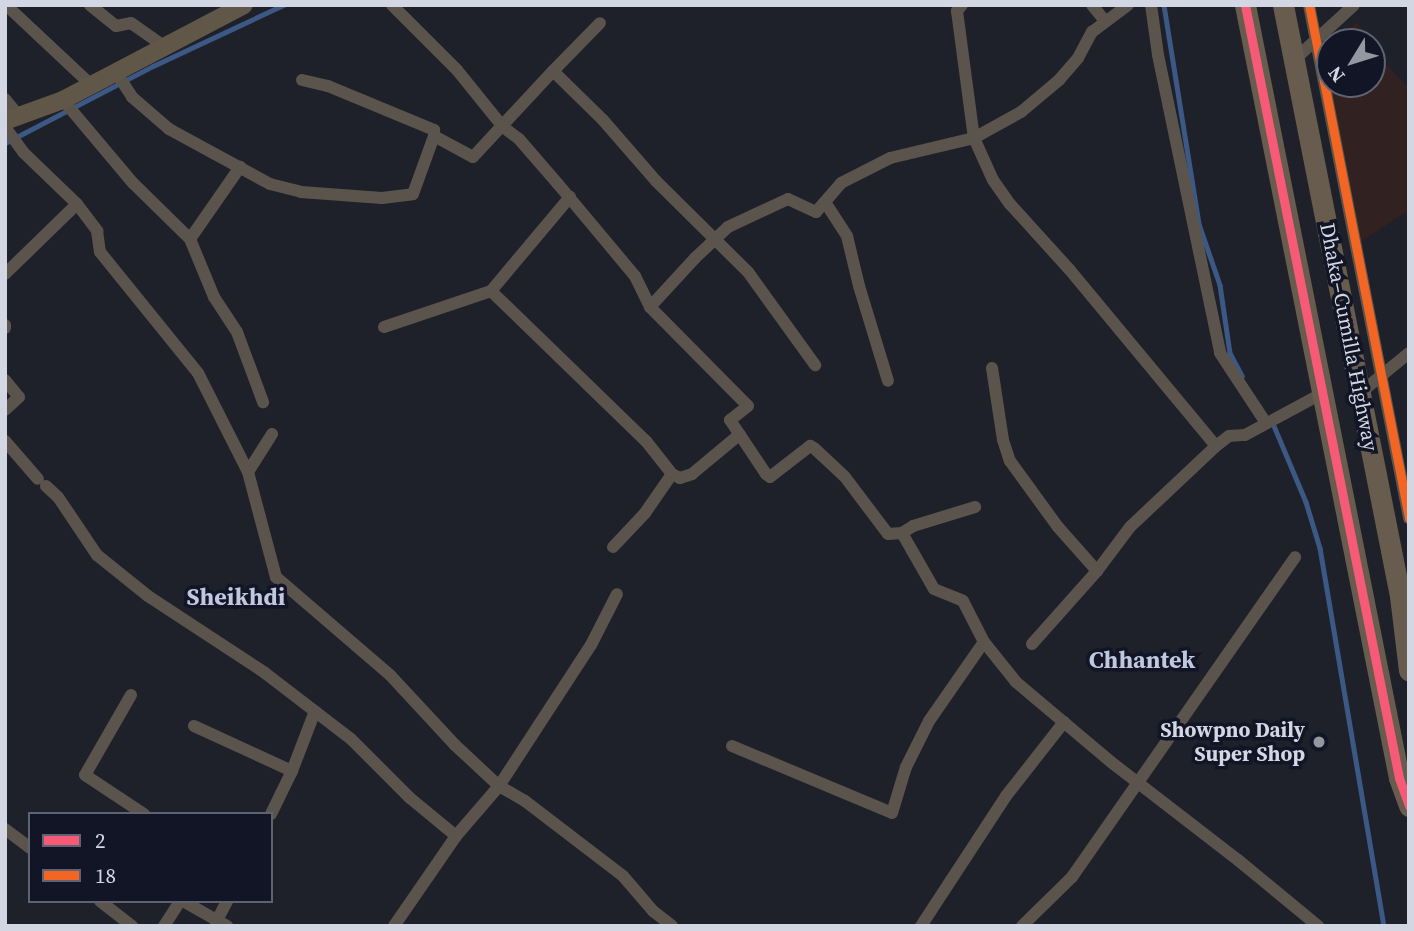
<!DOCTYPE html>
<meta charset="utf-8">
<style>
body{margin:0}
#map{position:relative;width:1414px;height:931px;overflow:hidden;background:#1f212a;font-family:"Source Serif 4",serif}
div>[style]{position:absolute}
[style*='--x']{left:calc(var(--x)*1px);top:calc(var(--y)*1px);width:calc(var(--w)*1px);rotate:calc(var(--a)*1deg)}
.education>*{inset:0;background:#312120}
.stream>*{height:4.5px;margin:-2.25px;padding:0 2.25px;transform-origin:2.25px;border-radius:2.25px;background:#3c5884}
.minor>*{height:12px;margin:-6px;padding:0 6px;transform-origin:6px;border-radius:6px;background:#5b544c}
.secondary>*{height:18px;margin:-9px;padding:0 9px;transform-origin:9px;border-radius:9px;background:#615749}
.trunk>*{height:21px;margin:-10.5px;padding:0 10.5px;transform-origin:10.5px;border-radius:10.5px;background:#685c4e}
.bus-1>*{height:9px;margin:-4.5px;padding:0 4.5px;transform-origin:4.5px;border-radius:4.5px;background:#f75a77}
.bus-2>*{height:9px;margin:-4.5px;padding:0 4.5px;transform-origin:4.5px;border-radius:4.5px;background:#f26522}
.dots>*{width:19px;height:19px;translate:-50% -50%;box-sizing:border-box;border:4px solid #111525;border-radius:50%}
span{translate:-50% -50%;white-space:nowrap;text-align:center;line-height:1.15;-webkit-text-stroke:7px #111525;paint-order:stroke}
.street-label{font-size:21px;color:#d3d7e3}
.poi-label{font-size:21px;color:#d3d7e3;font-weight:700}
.right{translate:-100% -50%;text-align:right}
.quarter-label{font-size:24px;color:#c1c7df;font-weight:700}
.frame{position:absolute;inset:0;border:7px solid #d3d7e3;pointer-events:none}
.legend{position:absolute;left:28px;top:812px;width:245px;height:91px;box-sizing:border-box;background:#111525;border:2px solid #5f6371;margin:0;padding:9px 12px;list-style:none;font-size:21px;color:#d3d7e3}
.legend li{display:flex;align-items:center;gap:14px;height:35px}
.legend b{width:35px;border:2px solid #5f6371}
.north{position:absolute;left:1316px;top:28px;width:70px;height:70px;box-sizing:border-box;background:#111525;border:2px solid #5f6371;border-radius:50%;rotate:232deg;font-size:19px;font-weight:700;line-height:28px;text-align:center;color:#d3d7e3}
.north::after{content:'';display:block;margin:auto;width:24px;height:32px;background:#9497a2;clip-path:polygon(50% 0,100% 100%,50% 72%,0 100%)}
</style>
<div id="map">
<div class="education">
<i style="clip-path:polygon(1358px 22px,1367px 42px,1331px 42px)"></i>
<i style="clip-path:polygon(1330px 43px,1330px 84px,1372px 84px,1372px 50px,1409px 88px,1409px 210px,1359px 243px,1318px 52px)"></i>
</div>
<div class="stream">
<i style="--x:1164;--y:5;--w:222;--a:80.9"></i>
<i style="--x:1199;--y:224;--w:65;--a:71"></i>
<i style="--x:1220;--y:285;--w:69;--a:81.6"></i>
<i style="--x:1230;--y:353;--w:26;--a:62"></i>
<i style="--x:5;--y:143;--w:167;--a:-27.5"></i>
<i style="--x:153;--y:66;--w:144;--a:-25.1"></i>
<i style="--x:1272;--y:421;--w:88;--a:67.2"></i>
<i style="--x:1306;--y:502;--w:48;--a:73.1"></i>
<i style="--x:1320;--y:548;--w:383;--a:80.4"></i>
</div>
<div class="minor">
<i style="--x:6;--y:5;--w:115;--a:43.2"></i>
<i style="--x:90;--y:5;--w:33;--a:39"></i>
<i style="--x:116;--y:26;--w:15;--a:-11"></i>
<i style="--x:131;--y:23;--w:38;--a:35"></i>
<i style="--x:392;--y:5;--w:92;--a:45"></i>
<i style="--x:457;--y:70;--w:73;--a:51.1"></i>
<i style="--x:503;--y:127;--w:20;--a:37"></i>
<i style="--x:519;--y:139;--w:60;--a:49.1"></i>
<i style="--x:558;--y:184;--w:120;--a:50.1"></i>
<i style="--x:635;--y:276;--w:34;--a:64"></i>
<i style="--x:650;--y:307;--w:139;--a:45.3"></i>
<i style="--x:748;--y:406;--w:23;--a:142"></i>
<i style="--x:730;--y:420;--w:65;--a:56.3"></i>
<i style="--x:766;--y:474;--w:5;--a:37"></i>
<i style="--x:770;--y:477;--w:51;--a:-37.8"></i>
<i style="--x:810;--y:446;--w:4;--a:27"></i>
<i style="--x:814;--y:448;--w:42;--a:43.1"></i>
<i style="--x:845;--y:477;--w:71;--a:53"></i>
<i style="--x:888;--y:534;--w:14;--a:-4"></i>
<i style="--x:902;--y:533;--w:64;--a:60.3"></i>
<i style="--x:934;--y:589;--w:31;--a:22"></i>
<i style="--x:963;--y:601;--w:46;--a:62.9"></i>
<i style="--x:984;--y:642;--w:51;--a:51.3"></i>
<i style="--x:1016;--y:682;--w:124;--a:40.1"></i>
<i style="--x:1111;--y:762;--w:160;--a:37.7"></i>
<i style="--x:1238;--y:860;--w:104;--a:39.5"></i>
<i style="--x:962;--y:5;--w:8;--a:130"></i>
<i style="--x:957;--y:11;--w:128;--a:82.4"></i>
<i style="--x:974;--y:138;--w:46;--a:65.7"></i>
<i style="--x:993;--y:180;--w:29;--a:55"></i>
<i style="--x:1010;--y:204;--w:88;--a:47.8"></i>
<i style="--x:1069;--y:269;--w:230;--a:50.3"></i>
<i style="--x:1216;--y:446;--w:16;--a:-38"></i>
<i style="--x:1229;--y:436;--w:16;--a:-4"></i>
<i style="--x:1245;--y:435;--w:89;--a:-28.3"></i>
<i style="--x:1092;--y:5;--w:19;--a:51"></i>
<i style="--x:1151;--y:5;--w:50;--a:82"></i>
<i style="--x:1158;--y:55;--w:304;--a:78.2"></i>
<i style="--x:1220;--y:353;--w:84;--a:56.7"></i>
<i style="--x:1309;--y:5;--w:523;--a:78.97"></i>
<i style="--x:1294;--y:60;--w:81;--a:-42.5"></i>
<i style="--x:553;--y:71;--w:67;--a:-45.6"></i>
<i style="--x:116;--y:72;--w:30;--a:57"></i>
<i style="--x:132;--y:97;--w:49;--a:40.9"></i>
<i style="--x:169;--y:129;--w:115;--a:28.6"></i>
<i style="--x:270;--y:184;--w:32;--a:14"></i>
<i style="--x:301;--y:192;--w:81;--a:4.2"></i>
<i style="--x:382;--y:198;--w:31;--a:-7"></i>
<i style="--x:413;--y:194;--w:62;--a:-70.1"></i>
<i style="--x:302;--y:80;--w:27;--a:13"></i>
<i style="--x:328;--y:86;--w:115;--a:22.5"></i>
<i style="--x:434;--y:130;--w:6;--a:90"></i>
<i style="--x:434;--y:136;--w:44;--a:28.3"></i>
<i style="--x:473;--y:157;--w:117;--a:-47.1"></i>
<i style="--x:553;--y:71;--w:70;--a:44.4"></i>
<i style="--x:603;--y:120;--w:81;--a:49"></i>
<i style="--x:656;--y:181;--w:129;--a:44.7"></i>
<i style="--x:748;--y:272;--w:115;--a:54.2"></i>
<i style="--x:5;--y:99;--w:22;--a:51"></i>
<i style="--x:63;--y:100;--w:109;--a:49.9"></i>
<i style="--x:133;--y:183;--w:80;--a:44.5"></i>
<i style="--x:190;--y:239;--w:63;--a:67.5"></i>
<i style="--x:214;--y:297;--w:42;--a:56.7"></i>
<i style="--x:237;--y:332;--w:75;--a:69.6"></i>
<i style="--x:5;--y:127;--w:31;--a:54"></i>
<i style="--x:23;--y:152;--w:75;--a:43.9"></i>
<i style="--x:77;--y:204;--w:34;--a:53"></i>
<i style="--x:97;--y:231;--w:21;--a:82"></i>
<i style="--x:100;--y:252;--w:156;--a:51"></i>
<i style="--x:198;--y:373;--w:111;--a:63.2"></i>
<i style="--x:248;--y:472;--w:109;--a:75.1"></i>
<i style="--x:276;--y:577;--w:150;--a:40.7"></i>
<i style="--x:390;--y:675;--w:96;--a:47.1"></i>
<i style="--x:455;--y:745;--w:60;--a:43"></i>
<i style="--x:499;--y:786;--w:30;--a:30"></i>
<i style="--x:525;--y:801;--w:123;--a:37.4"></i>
<i style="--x:623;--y:876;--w:46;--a:49.4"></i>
<i style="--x:653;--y:911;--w:24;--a:38"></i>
<i style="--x:825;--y:202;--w:40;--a:57.1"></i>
<i style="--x:847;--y:236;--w:51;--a:76.5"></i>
<i style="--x:859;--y:286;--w:99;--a:73"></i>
<i style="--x:190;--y:239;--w:88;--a:-55.2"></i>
<i style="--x:5;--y:274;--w:100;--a:-44.2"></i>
<i style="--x:491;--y:291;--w:216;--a:44.1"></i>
<i style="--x:646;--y:441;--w:42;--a:51.8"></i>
<i style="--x:672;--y:474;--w:9;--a:27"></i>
<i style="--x:680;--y:478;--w:13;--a:-18"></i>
<i style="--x:692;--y:474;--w:62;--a:-39.8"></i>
<i style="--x:650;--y:307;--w:67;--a:-47.4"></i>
<i style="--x:695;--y:258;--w:45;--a:-43.2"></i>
<i style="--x:728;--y:227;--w:66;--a:-25"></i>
<i style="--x:788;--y:199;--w:31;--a:25"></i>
<i style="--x:816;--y:212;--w:38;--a:-49"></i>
<i style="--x:841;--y:183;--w:55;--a:-27"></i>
<i style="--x:890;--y:158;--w:86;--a:-13.4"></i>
<i style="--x:974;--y:138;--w:54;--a:-29"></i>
<i style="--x:1021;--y:112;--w:50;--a:-40.1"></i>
<i style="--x:1059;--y:80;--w:29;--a:-49"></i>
<i style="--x:1078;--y:58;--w:30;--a:-62"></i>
<i style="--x:1092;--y:32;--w:45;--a:-36.9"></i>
<i style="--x:5;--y:325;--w:3;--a:90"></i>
<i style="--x:384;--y:327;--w:113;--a:-18.6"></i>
<i style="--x:491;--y:291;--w:123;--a:-50"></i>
<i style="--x:992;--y:368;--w:73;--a:81.3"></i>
<i style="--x:1003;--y:440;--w:22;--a:72"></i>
<i style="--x:1010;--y:461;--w:82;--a:54"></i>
<i style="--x:1058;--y:527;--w:59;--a:48.4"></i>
<i style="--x:5;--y:380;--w:22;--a:51"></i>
<i style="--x:19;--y:397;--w:19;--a:137"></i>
<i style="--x:1360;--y:393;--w:63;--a:-39.2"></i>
<i style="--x:5;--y:441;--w:50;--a:49"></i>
<i style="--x:248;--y:472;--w:45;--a:-57.7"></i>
<i style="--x:46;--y:486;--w:16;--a:43"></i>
<i style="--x:58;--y:497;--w:70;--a:56.1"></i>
<i style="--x:97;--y:555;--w:65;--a:38.8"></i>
<i style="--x:148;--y:596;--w:140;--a:33.3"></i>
<i style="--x:265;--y:673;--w:108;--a:37.5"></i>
<i style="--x:351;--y:739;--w:83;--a:45"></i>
<i style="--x:410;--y:798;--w:60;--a:39.6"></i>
<i style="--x:902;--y:533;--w:13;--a:-32"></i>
<i style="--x:913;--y:526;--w:65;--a:-17"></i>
<i style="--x:613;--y:547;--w:47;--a:-46.7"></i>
<i style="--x:645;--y:513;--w:47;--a:-55.3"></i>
<i style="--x:1032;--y:644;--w:98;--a:-48.3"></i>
<i style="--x:1097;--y:571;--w:55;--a:-53.1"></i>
<i style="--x:1130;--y:527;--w:118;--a:-43.3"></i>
<i style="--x:131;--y:695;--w:92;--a:119.9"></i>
<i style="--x:85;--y:775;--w:71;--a:33.5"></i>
<i style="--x:194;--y:726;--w:108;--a:24.7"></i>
<i style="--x:732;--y:746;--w:173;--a:22.7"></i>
<i style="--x:892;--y:813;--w:48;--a:-73.1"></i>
<i style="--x:906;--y:767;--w:51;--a:-63.4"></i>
<i style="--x:929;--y:721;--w:96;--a:-55.2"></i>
<i style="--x:271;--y:814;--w:48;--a:-64"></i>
<i style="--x:292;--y:771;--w:64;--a:-69"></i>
<i style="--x:5;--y:829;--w:31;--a:37"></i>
<i style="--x:100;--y:901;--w:41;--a:38"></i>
<i style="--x:183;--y:901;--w:51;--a:29.6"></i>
<i style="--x:216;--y:922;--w:24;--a:-62"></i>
<i style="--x:164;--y:926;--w:30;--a:-57"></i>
<i style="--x:394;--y:926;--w:109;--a:-55.4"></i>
<i style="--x:456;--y:836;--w:66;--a:-49.3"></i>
<i style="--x:499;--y:786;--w:168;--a:-56.9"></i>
<i style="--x:591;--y:645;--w:57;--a:-63"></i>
<i style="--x:921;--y:926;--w:155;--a:-56.8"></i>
<i style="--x:1006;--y:796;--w:94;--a:-51.9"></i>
<i style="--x:1022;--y:926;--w:70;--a:-44.4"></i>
<i style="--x:1072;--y:877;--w:390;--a:-55.1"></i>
</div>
<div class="secondary">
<i style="--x:5;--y:121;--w:62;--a:-19.9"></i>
<i style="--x:63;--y:100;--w:204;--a:-27.7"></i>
</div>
<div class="trunk">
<i style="--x:1245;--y:5;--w:788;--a:78.73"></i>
<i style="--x:1399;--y:778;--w:30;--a:70"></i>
<i style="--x:1283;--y:5;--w:602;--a:78.8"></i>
<i style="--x:1400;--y:596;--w:75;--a:83.1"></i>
</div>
<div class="bus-1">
<i style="--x:1245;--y:5;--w:788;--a:78.73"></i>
<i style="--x:1399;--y:778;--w:30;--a:70"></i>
</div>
<div class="bus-2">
<i style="--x:1309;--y:5;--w:523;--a:78.97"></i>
</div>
<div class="dots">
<i style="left:1319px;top:742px;background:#9497a2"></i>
</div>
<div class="street-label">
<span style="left:1349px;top:337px;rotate:79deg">Dhaka–Cumilla Highway</span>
</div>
<div class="poi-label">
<span class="right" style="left:1305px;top:742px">Showpno Daily<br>Super Shop</span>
</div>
<div class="quarter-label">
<span style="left:236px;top:597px">Sheikhdi</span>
<span style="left:1142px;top:660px">Chhantek</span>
</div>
<div class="frame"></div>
<ul class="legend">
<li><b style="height:9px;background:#f75a77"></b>2</li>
<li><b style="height:9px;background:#f26522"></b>18</li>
</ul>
<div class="north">N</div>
</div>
